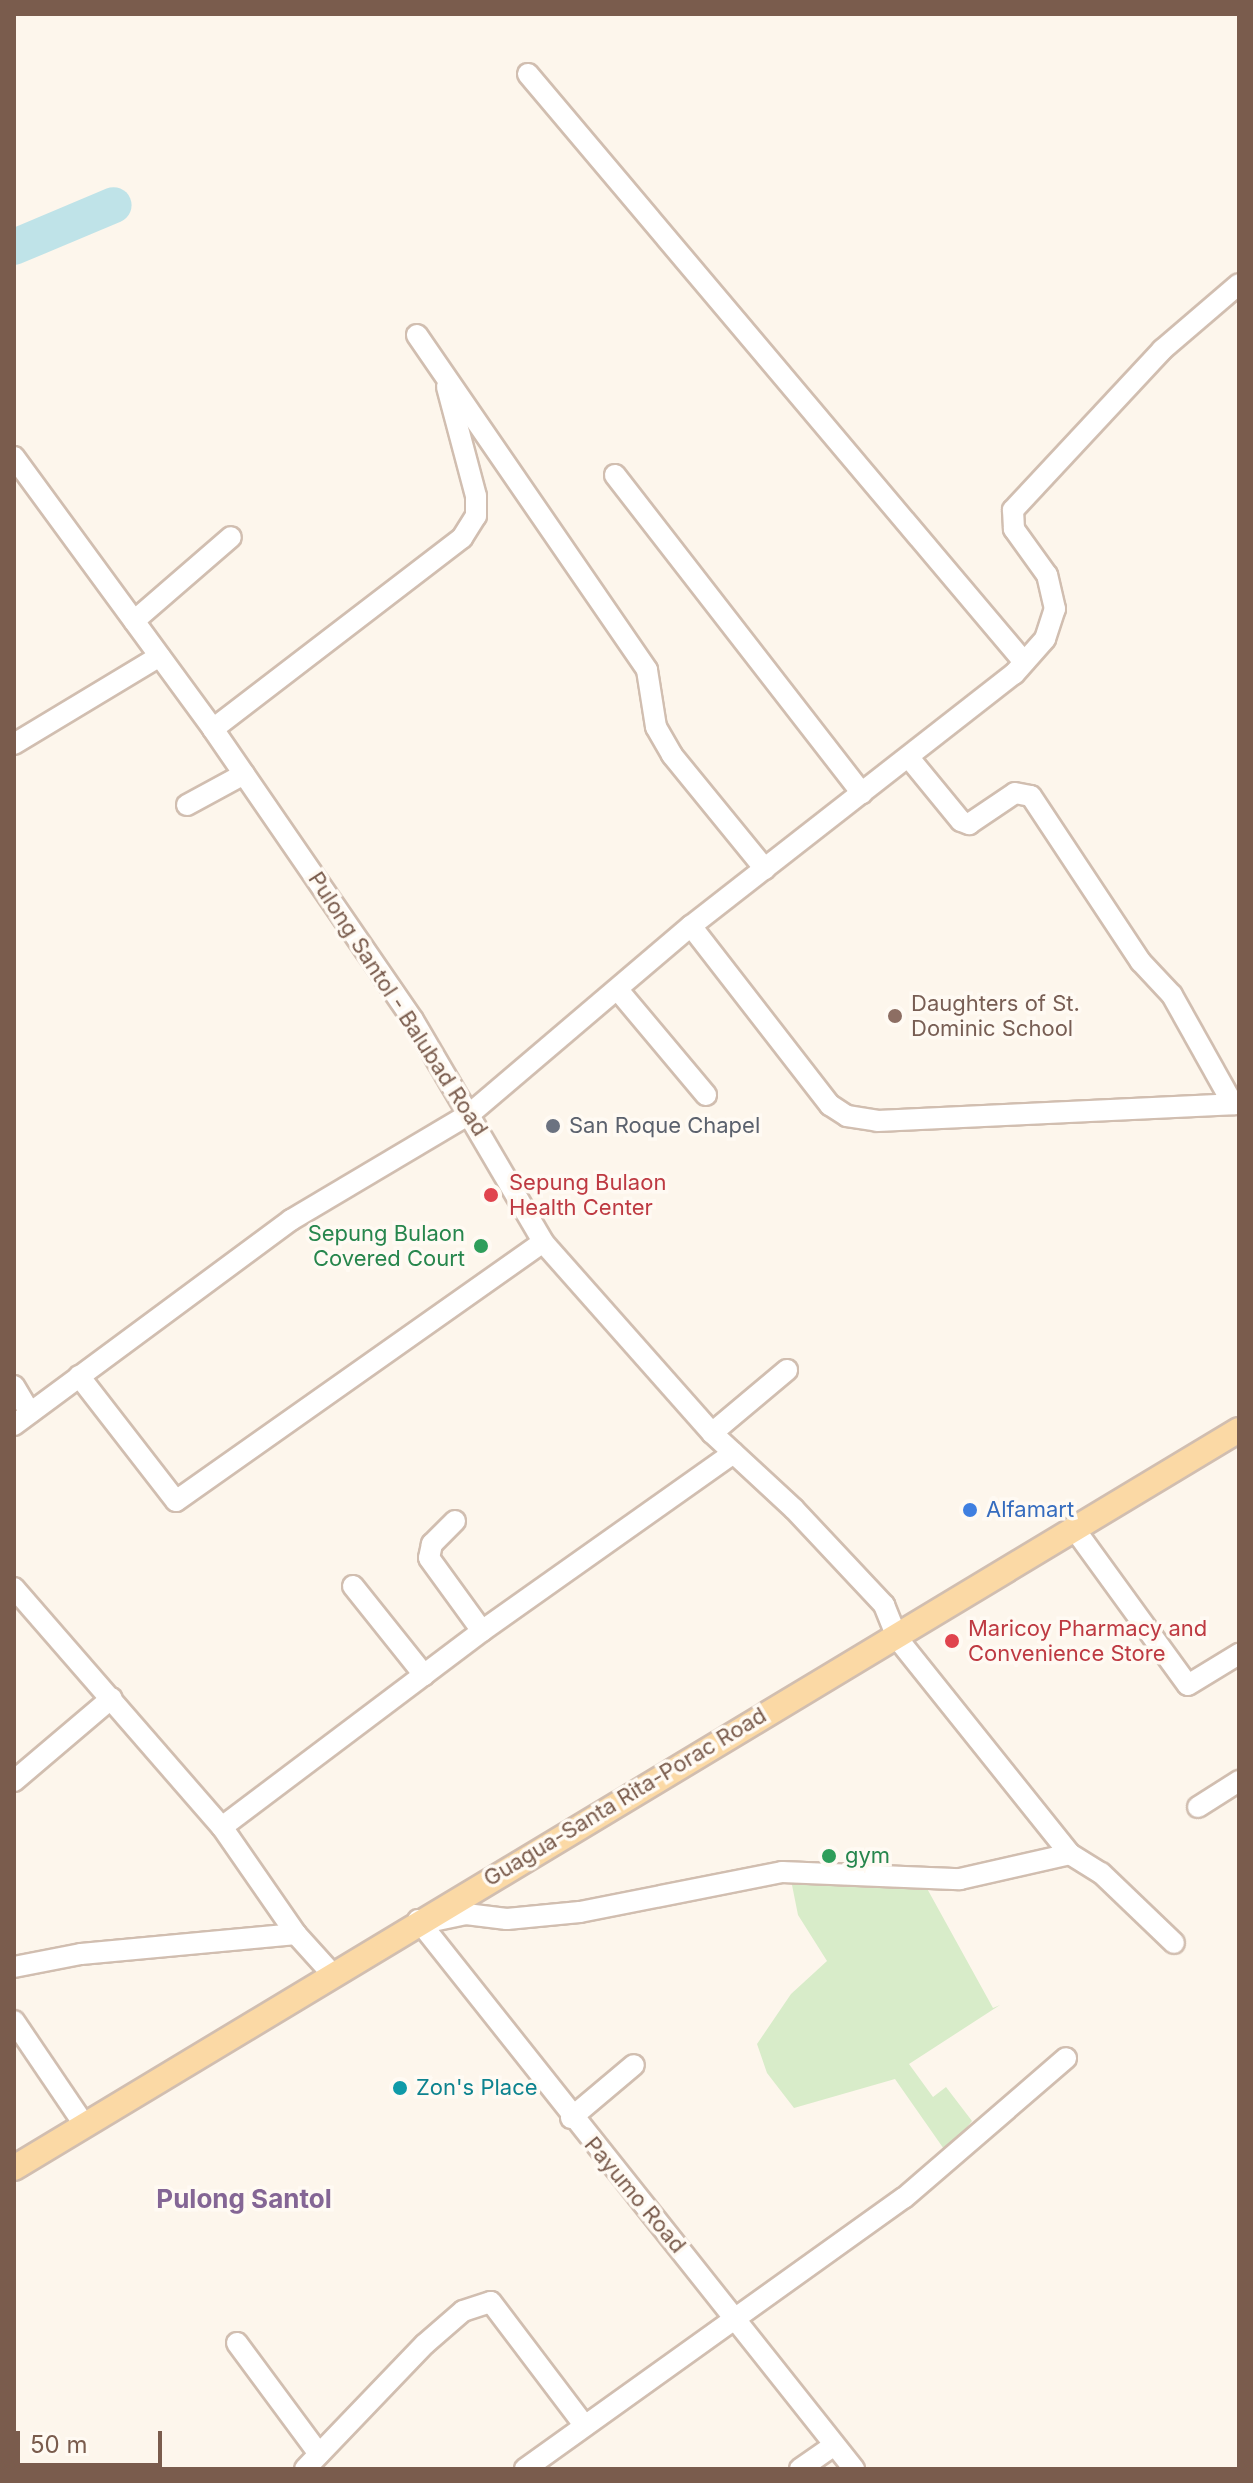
<!DOCTYPE html>
<style>
body{margin:0}
#map{position:relative;width:1253px;height:2483px;overflow:hidden;background:#fdf6ec;font-family:Inter,sans-serif}
div>[style]{position:absolute}
[style*='--x']{left:calc(var(--x)*1px);top:calc(var(--y)*1px);width:calc(var(--w)*1px);rotate:calc(var(--a)*1deg)}
.green>*{inset:0;background:#d8ecc9}
.river>*{height:36px;margin:-18px;padding:0 18px;transform-origin:18px;border-radius:18px;background:#bfe3e8}
.roads{filter:drop-shadow(2px 0 #d1beb0) drop-shadow(-2px 0 #d1beb0) drop-shadow(0 2px #d1beb0) drop-shadow(0 -2px #d1beb0)}
.minor>*{height:20px;margin:-10px;padding:0 10px;transform-origin:10px;border-radius:10px;background:#fff}
.major>*{height:24px;margin:-12px;padding:0 12px;transform-origin:12px;border-radius:12px;background:#fbd9a5}
.dots>*{width:22px;height:22px;translate:-50% -50%;box-sizing:border-box;border:4px solid #fffaf3;border-radius:50%}
span{translate:-50% -50%;white-space:nowrap;text-align:center;line-height:1.15;-webkit-text-stroke:7px #fffaf3;paint-order:stroke}
.education-label{font-size:22px;color:#785e54}
.left{translate:0 -50%;text-align:left}
.street-label{font-size:22px;color:#7a5c4d}
.worship-label{font-size:22px;color:#5b616d}
.health-label{font-size:22px;color:#be3a42}
.leisure-label{font-size:22px;color:#27864d}
.right{translate:-100% -50%;text-align:right}
.shop-label{font-size:22px;color:#366cbe}
.culture-label{font-size:22px;color:#0d838f}
.quarter-label{font-size:26px;color:#846695;font-weight:700}
.frame{position:absolute;inset:0;border:16px solid #7a5c4d;pointer-events:none}
.scale{position:absolute;left:16px;top:2431px;width:146px;height:36px;box-sizing:border-box;border:4px solid #7a5c4d;border-top:0;padding-left:10px;font-size:24px;line-height:28px;white-space:nowrap;color:#7a5c4d;-webkit-text-stroke:6px #fffaf3;paint-order:stroke}
</style>
<div id="map">
<div class="green">
<i style="clip-path:polygon(790px 1875px,924px 1883px,993px 2008px,1000px 2005px,909px 2064px,933px 2097px,946px 2087px,972px 2121px,946px 2152px,895px 2079px,794px 2108px,767px 2073px,757px 2044px,791px 1994px,827px 1961px,798px 1915px)"></i>
</div>
<div class="river">
<i style="--x:14;--y:247;--w:108;--a:-22.8"></i>
</div>
<div class="roads">
<div class="minor">
<i style="--x:528;--y:74;--w:769;--a:49.85"></i>
<i style="--x:417;--y:335;--w:406;--a:55.5"></i>
<i style="--x:647;--y:670;--w:58;--a:81"></i>
<i style="--x:656;--y:727;--w:32;--a:60"></i>
<i style="--x:672;--y:755;--w:147;--a:50.8"></i>
<i style="--x:14;--y:457;--w:337;--a:53.8"></i>
<i style="--x:213;--y:729;--w:353;--a:55.5"></i>
<i style="--x:413;--y:1020;--w:257;--a:59.6"></i>
<i style="--x:543;--y:1242;--w:255;--a:48.5"></i>
<i style="--x:712;--y:1433;--w:112;--a:42.8"></i>
<i style="--x:794;--y:1509;--w:132;--a:46.8"></i>
<i style="--x:884;--y:1605;--w:35;--a:68"></i>
<i style="--x:897;--y:1638;--w:277;--a:51.3"></i>
<i style="--x:1070;--y:1854;--w:36;--a:32"></i>
<i style="--x:1101;--y:1873;--w:101;--a:43.8"></i>
<i style="--x:615;--y:475;--w:403;--a:52.2"></i>
<i style="--x:134;--y:621;--w:128;--a:-40.9"></i>
<i style="--x:213;--y:729;--w:314;--a:-37.5"></i>
<i style="--x:462;--y:538;--w:26;--a:-58"></i>
<i style="--x:476;--y:516;--w:20;--a:-90"></i>
<i style="--x:476;--y:496;--w:113;--a:-104.9"></i>
<i style="--x:14;--y:744;--w:170;--a:-31.1"></i>
<i style="--x:910;--y:759;--w:80;--a:50.6"></i>
<i style="--x:961;--y:821;--w:9;--a:21"></i>
<i style="--x:969;--y:824;--w:55;--a:-34"></i>
<i style="--x:1015;--y:793;--w:16;--a:11"></i>
<i style="--x:1031;--y:796;--w:199;--a:56.5"></i>
<i style="--x:1141;--y:962;--w:45;--a:46.8"></i>
<i style="--x:1172;--y:995;--w:125;--a:60.8"></i>
<i style="--x:187;--y:805;--w:65;--a:-28.5"></i>
<i style="--x:691;--y:926;--w:227;--a:52.2"></i>
<i style="--x:830;--y:1105;--w:20;--a:33"></i>
<i style="--x:847;--y:1116;--w:30;--a:9"></i>
<i style="--x:877;--y:1121;--w:362;--a:-2.7"></i>
<i style="--x:618;--y:990;--w:137;--a:50"></i>
<i style="--x:79;--y:1376;--w:158;--a:52.2"></i>
<i style="--x:176;--y:1501;--w:449;--a:-35.2"></i>
<i style="--x:14;--y:1386;--w:31;--a:59"></i>
<i style="--x:14;--y:1425;--w:345;--a:-36.5"></i>
<i style="--x:291;--y:1220;--w:209;--a:-30.7"></i>
<i style="--x:471;--y:1113;--w:289;--a:-40.4"></i>
<i style="--x:691;--y:926;--w:410;--a:-38"></i>
<i style="--x:1014;--y:674;--w:47;--a:-48.5"></i>
<i style="--x:1045;--y:639;--w:32;--a:-72"></i>
<i style="--x:1055;--y:609;--w:35;--a:-103"></i>
<i style="--x:1047;--y:575;--w:57;--a:-125.7"></i>
<i style="--x:1014;--y:529;--w:19;--a:-93"></i>
<i style="--x:1013;--y:510;--w:219;--a:-47"></i>
<i style="--x:1162;--y:350;--w:101;--a:-40.6"></i>
<i style="--x:712;--y:1433;--w:98;--a:-40"></i>
<i style="--x:455;--y:1521;--w:33;--a:135"></i>
<i style="--x:432;--y:1544;--w:14;--a:102"></i>
<i style="--x:429;--y:1558;--w:90;--a:54"></i>
<i style="--x:1073;--y:1527;--w:195;--a:54"></i>
<i style="--x:1188;--y:1685;--w:60;--a:-31.3"></i>
<i style="--x:353;--y:1586;--w:114;--a:51.4"></i>
<i style="--x:14;--y:1588;--w:317;--a:49"></i>
<i style="--x:222;--y:1827;--w:130;--a:55.3"></i>
<i style="--x:296;--y:1934;--w:55;--a:47.9"></i>
<i style="--x:14;--y:1781;--w:128;--a:-40.3"></i>
<i style="--x:1198;--y:1807;--w:49;--a:-32.4"></i>
<i style="--x:222;--y:1827;--w:326;--a:-37"></i>
<i style="--x:482;--y:1631;--w:308;--a:-35.3"></i>
<i style="--x:418;--y:1920;--w:701;--a:51.54"></i>
<i style="--x:428;--y:1922;--w:39;--a:-12"></i>
<i style="--x:466;--y:1914;--w:41;--a:7"></i>
<i style="--x:507;--y:1919;--w:73;--a:-5.5"></i>
<i style="--x:580;--y:1912;--w:206;--a:-11.2"></i>
<i style="--x:782;--y:1872;--w:178;--a:2.3"></i>
<i style="--x:960;--y:1879;--w:113;--a:-12.8"></i>
<i style="--x:14;--y:1967;--w:68;--a:-11"></i>
<i style="--x:81;--y:1954;--w:216;--a:-5.3"></i>
<i style="--x:14;--y:2021;--w:127;--a:55.9"></i>
<i style="--x:571;--y:2118;--w:82;--a:-40.1"></i>
<i style="--x:237;--y:2343;--w:138;--a:53.5"></i>
<i style="--x:305;--y:2469;--w:173;--a:-46.2"></i>
<i style="--x:425;--y:2344;--w:50;--a:-41"></i>
<i style="--x:463;--y:2311;--w:29;--a:-18"></i>
<i style="--x:491;--y:2302;--w:154;--a:52.9"></i>
<i style="--x:525;--y:2469;--w:466;--a:-35.6"></i>
<i style="--x:904;--y:2198;--w:214;--a:-40.8"></i>
<i style="--x:800;--y:2469;--w:40;--a:-34.9"></i>
</div>
<div class="major">
<i style="--x:14;--y:2168;--w:1430;--a:-31.07"></i>
</div>
</div>
<div class="dots">
<i style="left:895px;top:1016px;background:#8d6e63"></i>
<i style="left:553px;top:1126px;background:#6b7280"></i>
<i style="left:491px;top:1195px;background:#e0444e"></i>
<i style="left:481px;top:1246px;background:#2e9e5b"></i>
<i style="left:970px;top:1510px;background:#3f7fe0"></i>
<i style="left:952px;top:1641px;background:#e0444e"></i>
<i style="left:829px;top:1856px;background:#2e9e5b"></i>
<i style="left:400px;top:2088px;background:#0f9aa8"></i>
</div>
<div class="education-label">
<span class="left" style="left:911px;top:1016px">Daughters of St.<br>Dominic School</span>
</div>
<div class="street-label">
<span style="left:398px;top:1004px;rotate:57deg">Pulong Santol - Balubad Road</span>
<span style="left:625px;top:1797px;rotate:-31deg">Guagua-Santa Rita-Porac Road</span>
<span style="left:635px;top:2195px;rotate:50deg">Payumo Road</span>
</div>
<div class="worship-label">
<span class="left" style="left:569px;top:1126px">San Roque Chapel</span>
</div>
<div class="health-label">
<span class="left" style="left:509px;top:1195px">Sepung Bulaon<br>Health Center</span>
<span class="left" style="left:968px;top:1641px">Maricoy Pharmacy and<br>Convenience Store</span>
</div>
<div class="leisure-label">
<span class="right" style="left:465px;top:1246px">Sepung Bulaon<br>Covered Court</span>
<span class="left" style="left:845px;top:1856px">gym</span>
</div>
<div class="shop-label">
<span class="left" style="left:986px;top:1510px">Alfamart</span>
</div>
<div class="culture-label">
<span class="left" style="left:416px;top:2088px">Zon's Place</span>
</div>
<div class="quarter-label">
<span style="left:244px;top:2199px">Pulong Santol</span>
</div>
<div class="frame"></div>
<div class="scale">50 m</div>
</div>
